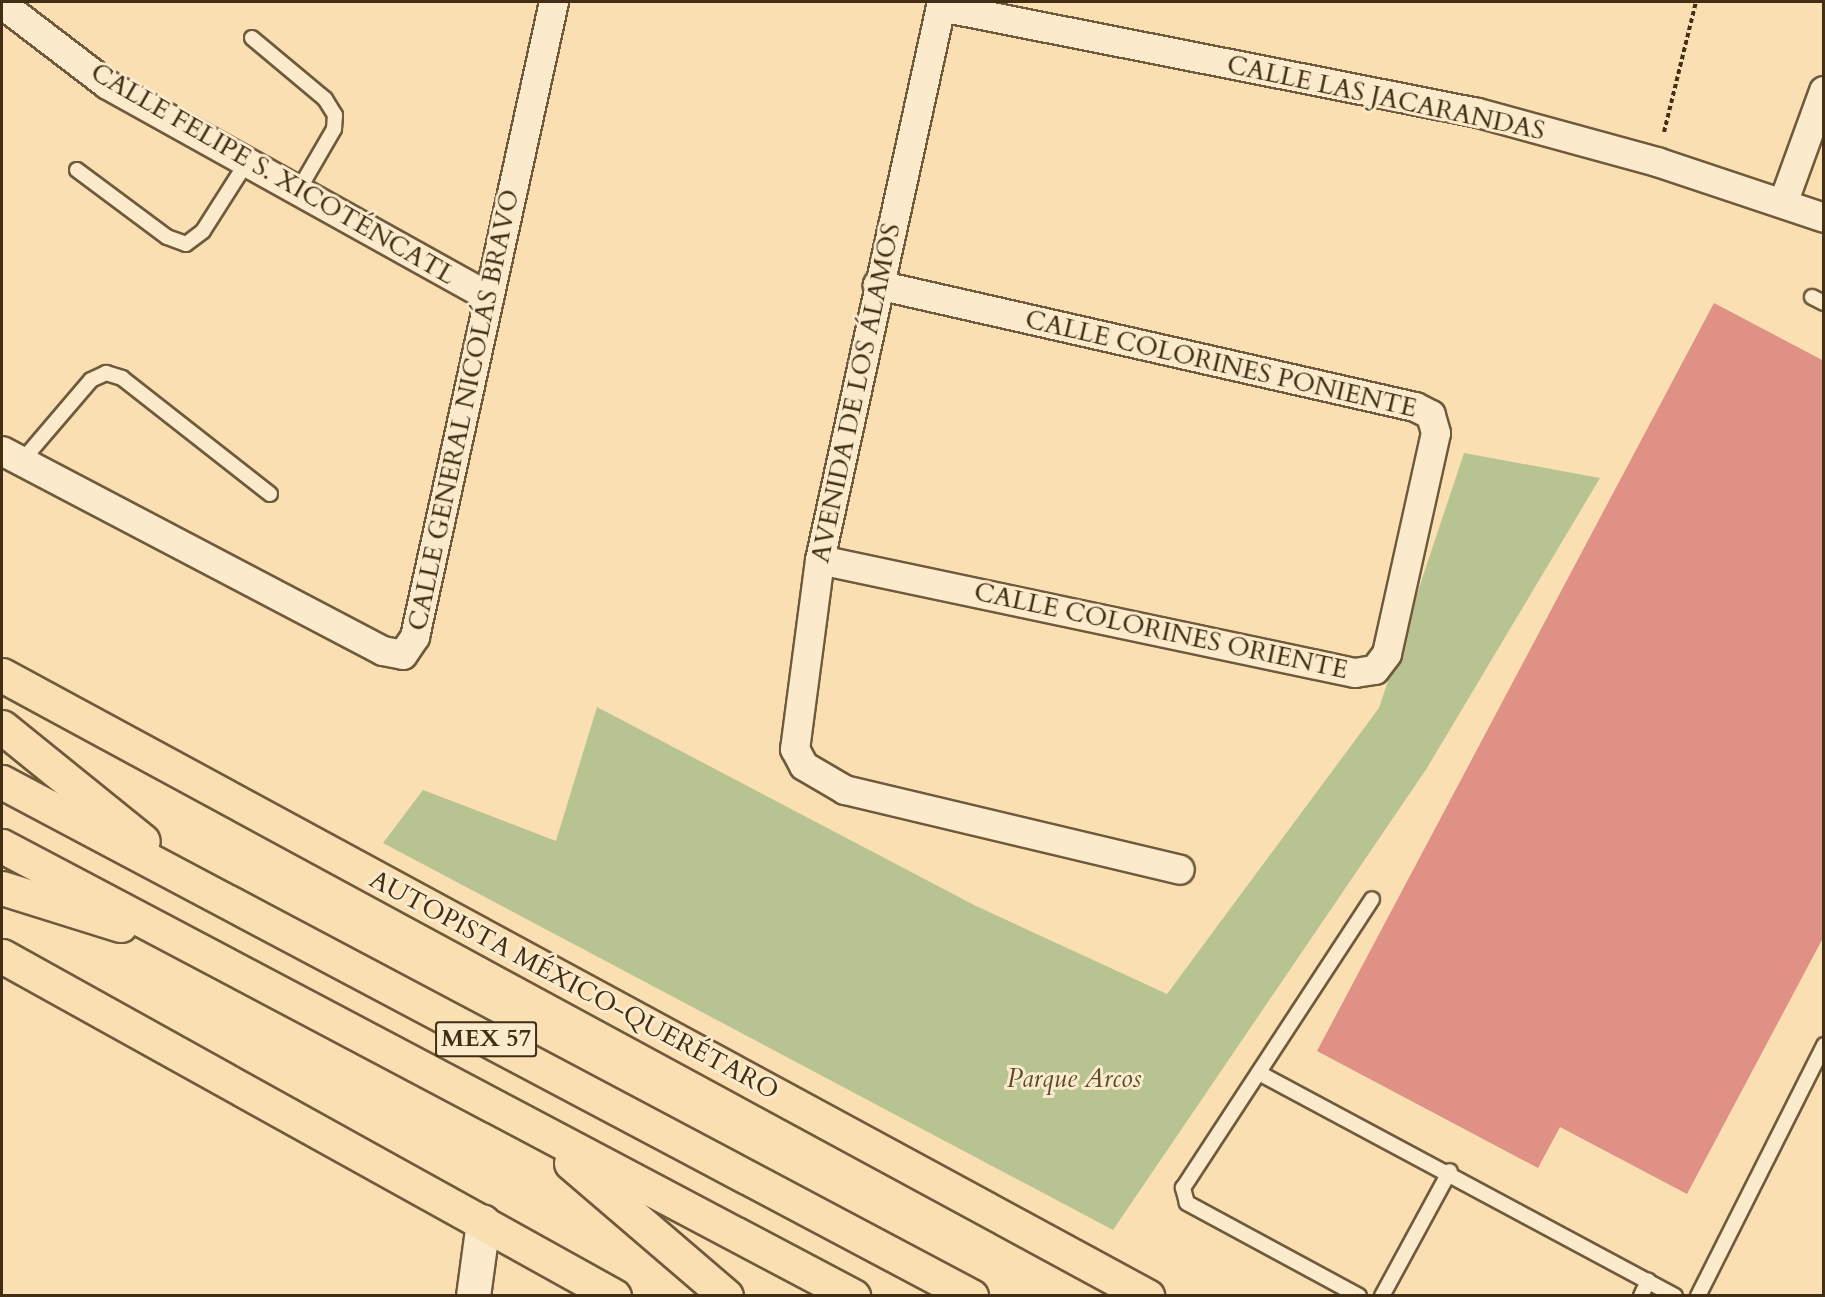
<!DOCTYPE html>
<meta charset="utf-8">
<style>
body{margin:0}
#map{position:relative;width:1825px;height:1297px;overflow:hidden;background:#f9dfb1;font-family:Cardo,serif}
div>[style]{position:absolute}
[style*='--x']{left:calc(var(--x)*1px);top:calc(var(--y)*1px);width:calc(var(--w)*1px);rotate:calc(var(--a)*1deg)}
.green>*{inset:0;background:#b7c391}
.building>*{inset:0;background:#de9184}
.path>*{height:4px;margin-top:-2px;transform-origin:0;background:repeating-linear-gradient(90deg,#412e15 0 4.5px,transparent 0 7.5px)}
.roads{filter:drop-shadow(2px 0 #6f5a3c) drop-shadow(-2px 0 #6f5a3c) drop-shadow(0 2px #6f5a3c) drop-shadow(0 -2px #6f5a3c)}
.service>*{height:14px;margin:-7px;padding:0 7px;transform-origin:7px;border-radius:7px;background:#fbeacc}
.minor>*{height:28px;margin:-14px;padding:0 14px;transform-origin:14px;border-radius:14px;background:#fbeacc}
.tertiary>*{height:33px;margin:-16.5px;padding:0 16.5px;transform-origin:16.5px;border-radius:16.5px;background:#fbeacc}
.primary>*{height:33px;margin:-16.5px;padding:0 16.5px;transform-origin:16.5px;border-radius:16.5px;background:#f9dfb1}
.trunk>*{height:33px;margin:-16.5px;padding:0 16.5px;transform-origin:16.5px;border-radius:16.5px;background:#f9dfb1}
span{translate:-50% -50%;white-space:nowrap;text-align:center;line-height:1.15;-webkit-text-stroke:6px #fbeacc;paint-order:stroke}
.shield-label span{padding:2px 4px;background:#fbeacc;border:2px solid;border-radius:4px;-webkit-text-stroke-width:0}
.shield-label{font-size:24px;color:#412e15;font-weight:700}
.street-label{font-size:26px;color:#412e15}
.park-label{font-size:26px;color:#594c2e;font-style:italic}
.frame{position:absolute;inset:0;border:3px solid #412e15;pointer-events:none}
</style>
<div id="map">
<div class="green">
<i style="clip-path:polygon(1464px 453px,1600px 478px,1427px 768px,1113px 1230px,383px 843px,423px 790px,556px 841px,597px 707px,976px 906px,1167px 994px,1379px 708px)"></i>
</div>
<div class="building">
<i style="clip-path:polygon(1714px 303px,1824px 361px,1824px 936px,1687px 1194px,1560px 1127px,1538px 1168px,1317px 1051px)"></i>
</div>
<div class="path">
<i style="--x:1664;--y:132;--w:134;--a:-76.2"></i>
</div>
<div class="roads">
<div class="service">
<i style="--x:252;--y:38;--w:95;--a:39.9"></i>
<i style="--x:325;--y:99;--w:19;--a:58"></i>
<i style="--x:335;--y:115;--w:14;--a:94"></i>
<i style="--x:334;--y:129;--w:72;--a:120.1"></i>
<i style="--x:77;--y:170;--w:112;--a:36.7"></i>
<i style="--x:167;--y:237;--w:20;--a:20"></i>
<i style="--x:186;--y:244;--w:21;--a:-37"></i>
<i style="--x:203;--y:231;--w:82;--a:-57.5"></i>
<i style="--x:1812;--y:297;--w:13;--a:27"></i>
<i style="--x:21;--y:462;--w:108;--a:-49.5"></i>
<i style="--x:91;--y:380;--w:17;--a:-25"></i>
<i style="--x:106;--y:373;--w:17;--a:17"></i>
<i style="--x:122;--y:378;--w:188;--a:38.1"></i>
<i style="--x:1259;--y:1073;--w:472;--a:28.2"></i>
<i style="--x:1359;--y:1296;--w:196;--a:-151.6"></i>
<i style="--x:1187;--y:1203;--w:16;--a:-105"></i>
<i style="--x:1183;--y:1188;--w:345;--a:-56.8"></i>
<i style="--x:1382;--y:1296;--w:142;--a:-61.5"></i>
<i style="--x:1641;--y:1296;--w:17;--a:-65"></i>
<i style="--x:1698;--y:1296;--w:281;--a:-63.3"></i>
</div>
<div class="minor">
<i style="--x:942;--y:2;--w:571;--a:102.33"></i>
<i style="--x:820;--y:560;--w:191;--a:97.5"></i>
<i style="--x:795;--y:749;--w:19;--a:62"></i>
<i style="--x:804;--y:766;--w:48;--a:30.3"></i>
<i style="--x:845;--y:790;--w:344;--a:13.4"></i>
<i style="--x:2;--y:4;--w:133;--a:37.4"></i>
<i style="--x:108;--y:85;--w:436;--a:29.1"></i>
<i style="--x:941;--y:7;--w:547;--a:11.17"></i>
<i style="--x:1478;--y:113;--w:186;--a:15.3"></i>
<i style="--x:1657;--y:162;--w:176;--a:18.5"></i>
<i style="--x:1784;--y:201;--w:117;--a:-70"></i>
<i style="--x:2;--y:451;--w:430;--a:27.7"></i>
<i style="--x:383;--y:651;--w:20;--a:11"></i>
<i style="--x:403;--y:655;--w:22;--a:-56"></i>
<i style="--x:415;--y:637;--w:650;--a:-77.65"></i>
<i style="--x:820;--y:560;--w:547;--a:11.93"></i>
<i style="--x:1355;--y:673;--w:20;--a:-9"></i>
<i style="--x:1375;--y:670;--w:20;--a:-53"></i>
<i style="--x:1387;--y:654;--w:226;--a:-77.5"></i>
<i style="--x:1436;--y:433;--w:19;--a:-106"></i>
<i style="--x:1431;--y:415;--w:18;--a:-153"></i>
<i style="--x:1415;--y:407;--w:551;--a:-167.2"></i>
</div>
<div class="tertiary">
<i style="--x:473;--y:1296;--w:75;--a:-82.3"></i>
</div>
<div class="primary">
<i style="--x:2;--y:675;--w:1303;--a:28.47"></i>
<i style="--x:2;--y:956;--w:700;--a:29.05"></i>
</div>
<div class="trunk">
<i style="--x:2;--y:727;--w:181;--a:39"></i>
<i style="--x:2;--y:782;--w:1097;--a:27.94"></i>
<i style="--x:2;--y:846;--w:963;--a:27.87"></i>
<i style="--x:2;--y:888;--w:124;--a:17.4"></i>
<i style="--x:571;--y:1163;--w:204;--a:40.6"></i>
</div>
</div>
<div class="shield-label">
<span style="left:486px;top:1039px">MEX 57</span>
</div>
<div class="street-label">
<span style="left:1386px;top:98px;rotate:12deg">CALLE LAS JACARANDAS</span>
<span style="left:273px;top:174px;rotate:30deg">CALLE FELIPE S. XICOTÉNCATL</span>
<span style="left:1221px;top:364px;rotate:13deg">CALLE COLORINES PONIENTE</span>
<span style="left:856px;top:393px;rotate:-78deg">AVENIDA DE LOS ÁLAMOS</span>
<span style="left:464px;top:410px;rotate:-78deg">CALLE GENERAL NICOLÁS BRAVO</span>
<span style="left:1161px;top:631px;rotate:12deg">CALLE COLORINES ORIENTE</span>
<span style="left:574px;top:985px;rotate:28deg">AUTOPISTA MÉXICO-QUERÉTARO</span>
</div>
<div class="park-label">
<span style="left:1074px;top:1079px">Parque Arcos</span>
</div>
<div class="frame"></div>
</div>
